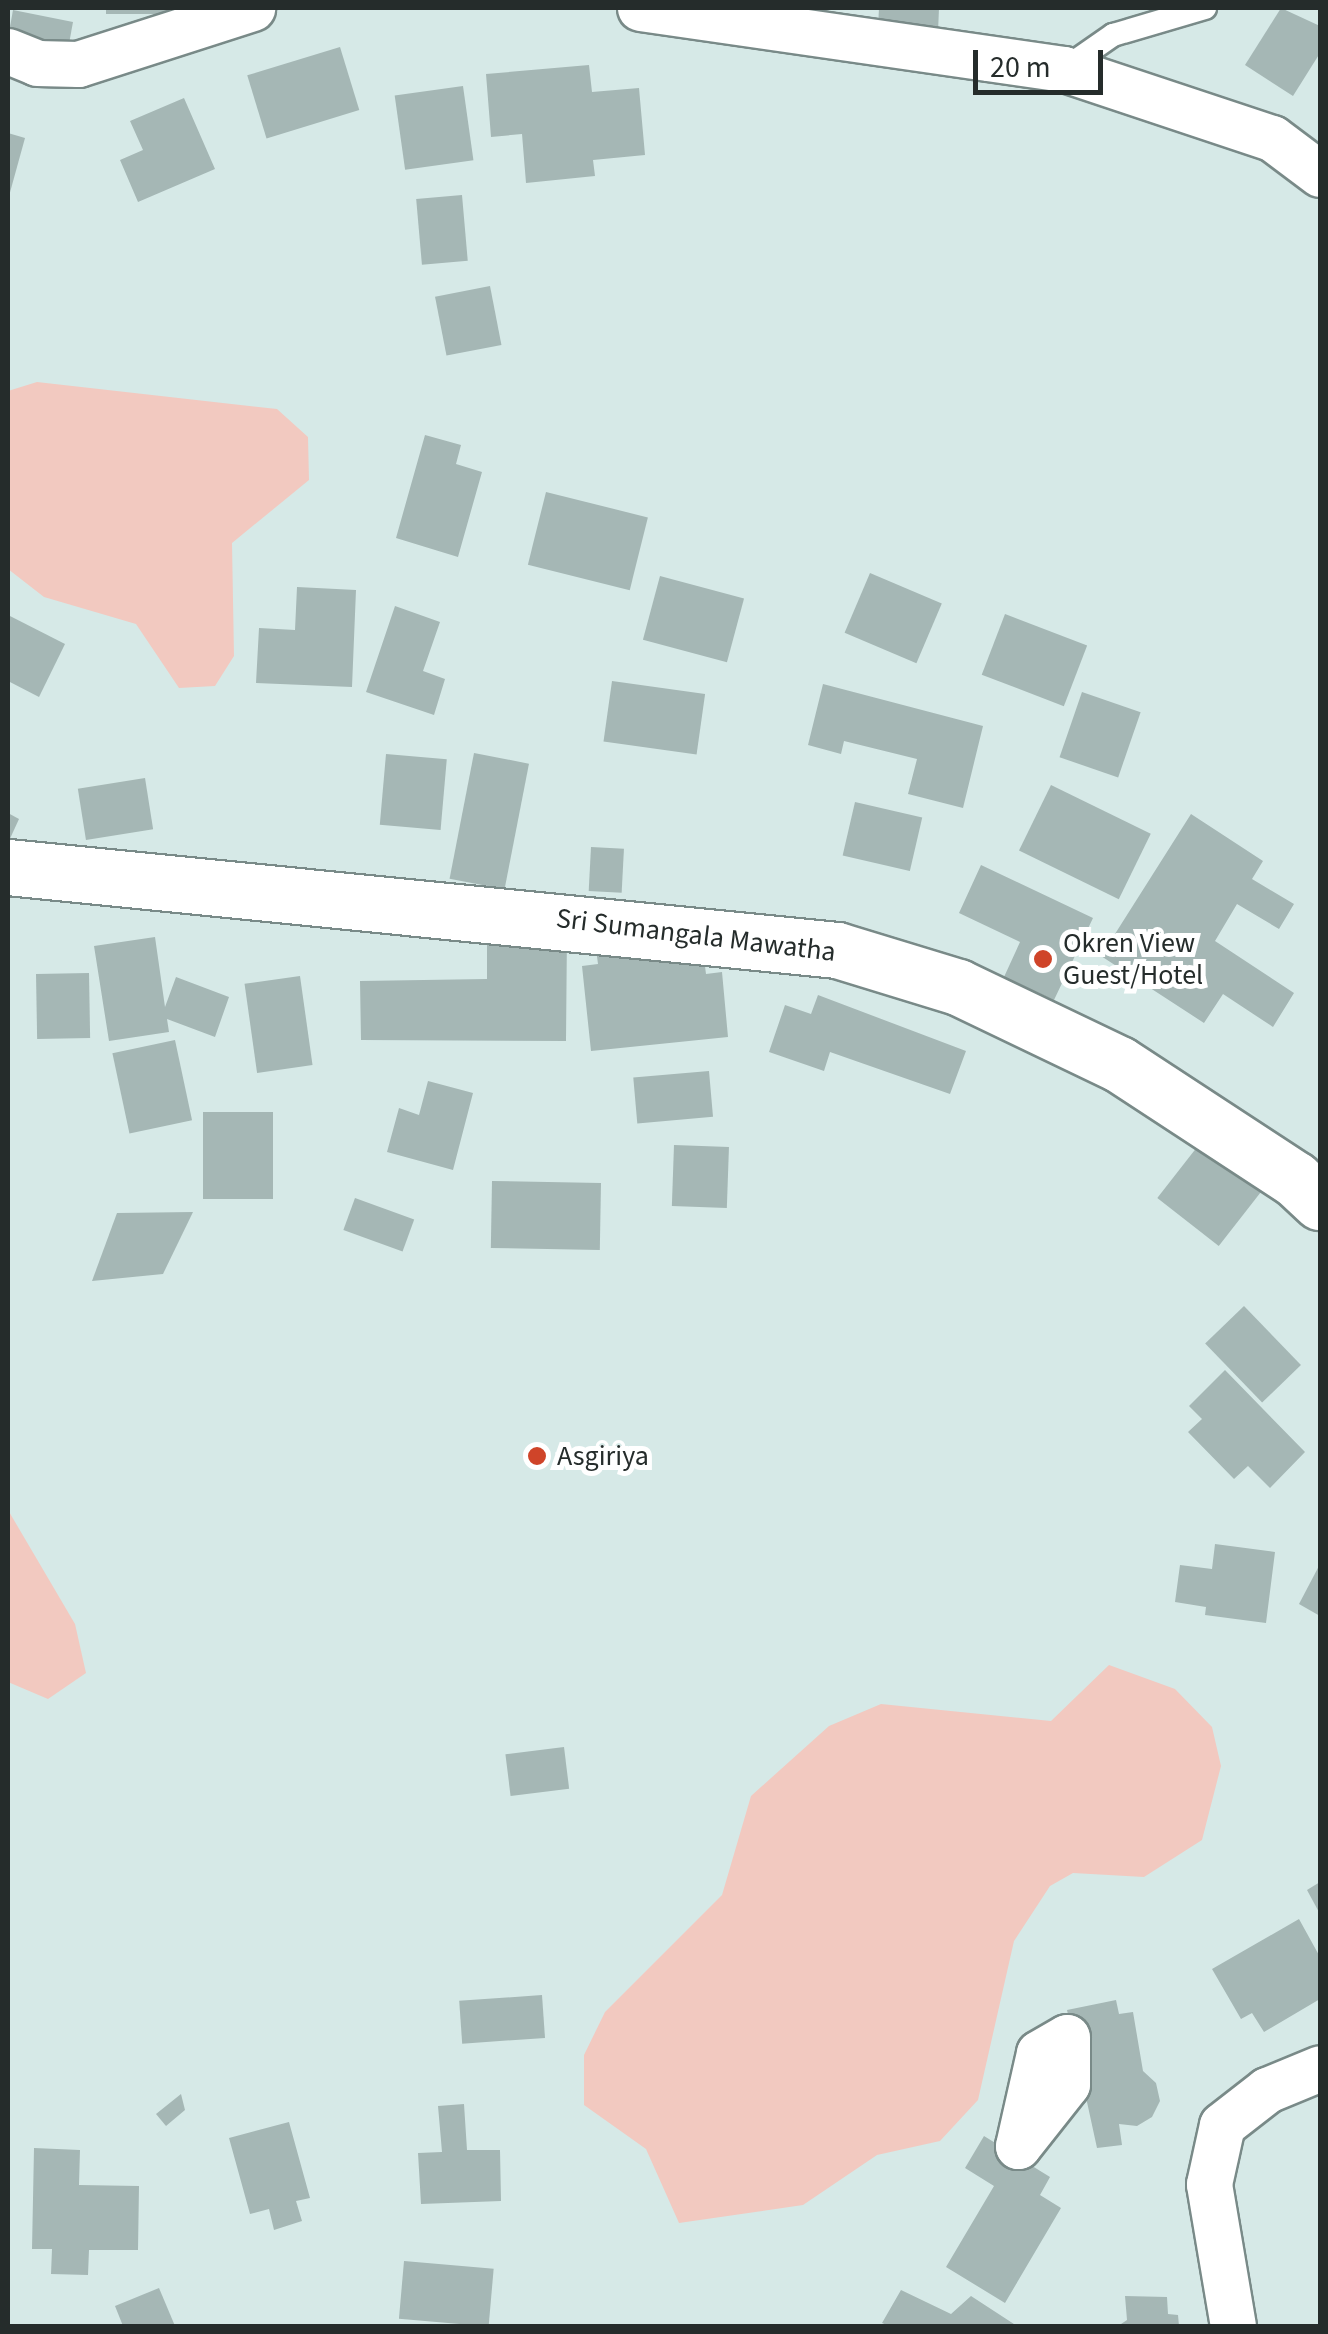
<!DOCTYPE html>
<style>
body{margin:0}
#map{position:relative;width:1328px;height:2334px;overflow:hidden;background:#d6e9e7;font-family:"Source Sans 3",sans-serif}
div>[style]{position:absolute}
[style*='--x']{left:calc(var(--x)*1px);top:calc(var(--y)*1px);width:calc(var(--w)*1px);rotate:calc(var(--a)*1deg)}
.green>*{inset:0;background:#f2c9c0}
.building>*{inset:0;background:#a5b7b5;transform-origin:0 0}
.roads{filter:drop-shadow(2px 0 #798a88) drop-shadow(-2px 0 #798a88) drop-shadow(0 2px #798a88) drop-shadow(0 -2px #798a88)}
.lane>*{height:22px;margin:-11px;padding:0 11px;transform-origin:11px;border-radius:11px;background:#fff}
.street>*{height:45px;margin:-22.5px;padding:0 22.5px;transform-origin:22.5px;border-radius:22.5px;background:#fff}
.secondary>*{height:55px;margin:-27.5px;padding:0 27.5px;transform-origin:27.5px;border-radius:27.5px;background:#fff}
.dots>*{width:28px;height:28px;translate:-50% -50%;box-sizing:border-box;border:5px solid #fff;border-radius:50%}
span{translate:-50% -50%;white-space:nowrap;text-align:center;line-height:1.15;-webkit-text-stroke:10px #fff;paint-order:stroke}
.street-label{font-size:28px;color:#252c2b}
.poi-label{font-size:28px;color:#252c2b}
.left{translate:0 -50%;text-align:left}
.frame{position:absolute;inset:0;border:10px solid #252c2b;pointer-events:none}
.scale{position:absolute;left:973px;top:50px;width:130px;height:45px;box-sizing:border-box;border:5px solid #252c2b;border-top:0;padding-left:12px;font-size:30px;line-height:35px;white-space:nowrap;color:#252c2b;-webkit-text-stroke:8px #fff;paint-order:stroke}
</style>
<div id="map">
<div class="green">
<i style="clip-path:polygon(37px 382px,277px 409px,308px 437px,309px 480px,232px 543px,234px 656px,215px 686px,179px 688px,136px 624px,44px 597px,8px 569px,8px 391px)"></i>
<i style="clip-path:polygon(8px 1510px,75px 1624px,86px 1673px,48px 1699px,8px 1682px)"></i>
<i style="clip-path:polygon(1109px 1665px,1175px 1689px,1212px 1727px,1221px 1766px,1202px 1840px,1144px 1877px,1073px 1873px,1050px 1886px,1014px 1941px,978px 2100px,940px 2141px,877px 2155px,803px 2205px,679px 2223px,646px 2149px,584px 2105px,584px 2055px,605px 2012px,722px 1895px,751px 1796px,829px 1726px,881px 1704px,1051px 1721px)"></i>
</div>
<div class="building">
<i style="left:106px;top:8px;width:83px;height:6px"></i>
<i style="clip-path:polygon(879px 8px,939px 8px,938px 32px,878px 28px)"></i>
<i style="clip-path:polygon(1281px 8px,1320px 26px,1320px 53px,1293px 96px,1245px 65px)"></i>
<i style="clip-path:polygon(13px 10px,73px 22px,66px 60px,8px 38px)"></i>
<i style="left:340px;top:47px;width:66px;height:97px;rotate:73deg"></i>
<i style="clip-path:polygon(589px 65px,592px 92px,639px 88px,645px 155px,593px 160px,595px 176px,526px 183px,522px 134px,491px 137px,486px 74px)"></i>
<i style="left:463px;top:86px;width:75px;height:69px;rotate:82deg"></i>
<i style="clip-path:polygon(184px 98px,215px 169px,138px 202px,120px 160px,143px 150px,130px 121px)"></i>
<i style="clip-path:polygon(8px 133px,25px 138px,9px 196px,8px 196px)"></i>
<i style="left:462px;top:195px;width:66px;height:46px;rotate:85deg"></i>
<i style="left:490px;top:286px;width:60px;height:56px;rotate:79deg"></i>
<i style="clip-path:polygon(425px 435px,461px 445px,456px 464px,482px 472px,458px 557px,396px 538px)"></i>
<i style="left:546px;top:492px;width:105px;height:75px;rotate:14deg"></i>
<i style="left:870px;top:573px;width:78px;height:65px;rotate:23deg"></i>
<i style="left:660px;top:576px;width:87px;height:66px;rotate:15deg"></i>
<i style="clip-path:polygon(297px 587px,356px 590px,352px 687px,256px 683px,259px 628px,295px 630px)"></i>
<i style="clip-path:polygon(395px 606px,440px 622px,423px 671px,445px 679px,434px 715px,366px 692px)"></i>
<i style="left:1005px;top:614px;width:88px;height:65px;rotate:21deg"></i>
<i style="clip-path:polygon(8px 615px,65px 644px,39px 697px,8px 681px)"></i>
<i style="left:612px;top:681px;width:94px;height:61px;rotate:8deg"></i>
<i style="clip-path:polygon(823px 684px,983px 726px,963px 808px,908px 794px,917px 759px,844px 741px,841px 754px,808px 745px)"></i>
<i style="left:1082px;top:692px;width:62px;height:69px;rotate:19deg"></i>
<i style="left:474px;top:753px;width:56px;height:128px;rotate:11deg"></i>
<i style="left:386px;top:754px;width:61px;height:71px;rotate:5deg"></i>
<i style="left:145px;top:778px;width:52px;height:68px;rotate:81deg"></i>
<i style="left:1051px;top:785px;width:111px;height:73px;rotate:26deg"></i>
<i style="left:855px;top:802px;width:69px;height:55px;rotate:13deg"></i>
<i style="clip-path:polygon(8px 813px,19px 819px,8px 843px)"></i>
<i style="clip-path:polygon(1191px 814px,1263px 861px,1252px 879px,1294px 904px,1279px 929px,1237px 904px,1215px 941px,1294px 993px,1273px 1027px,1223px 994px,1204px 1023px,1101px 956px)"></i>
<i style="left:591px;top:847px;width:33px;height:44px;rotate:3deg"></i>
<i style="clip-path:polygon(981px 865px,1093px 918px,1054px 1000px,1004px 977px,1020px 942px,959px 913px)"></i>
<i style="clip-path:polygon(487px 930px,567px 931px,566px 1041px,361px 1040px,360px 981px,487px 979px)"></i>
<i style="clip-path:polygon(155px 937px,165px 1007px,176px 977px,229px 997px,215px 1037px,167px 1019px,169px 1032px,109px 1041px,94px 946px)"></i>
<i style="clip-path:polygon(596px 949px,703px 951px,706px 974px,722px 972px,728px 1037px,591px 1051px,582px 966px,598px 964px)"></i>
<i style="left:89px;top:973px;width:65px;height:53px;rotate:89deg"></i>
<i style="left:300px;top:976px;width:90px;height:56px;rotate:82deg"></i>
<i style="clip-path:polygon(818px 995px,966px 1051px,950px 1094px,830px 1052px,824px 1071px,769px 1052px,785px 1005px,811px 1014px)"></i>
<i style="left:175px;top:1040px;width:82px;height:64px;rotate:78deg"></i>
<i style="left:709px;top:1071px;width:46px;height:76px;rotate:85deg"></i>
<i style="clip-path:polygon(428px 1081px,473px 1093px,453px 1170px,387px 1152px,399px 1108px,419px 1115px)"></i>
<i style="left:203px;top:1112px;width:70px;height:87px"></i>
<i style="left:1201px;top:1142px;width:78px;height:71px;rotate:38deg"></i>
<i style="left:674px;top:1145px;width:55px;height:61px;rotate:2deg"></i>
<i style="left:492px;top:1181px;width:109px;height:67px;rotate:1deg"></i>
<i style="left:355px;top:1198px;width:63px;height:34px;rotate:20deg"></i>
<i style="clip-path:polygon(193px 1212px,163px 1274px,92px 1281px,117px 1213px)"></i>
<i style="left:1244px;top:1306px;width:82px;height:54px;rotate:46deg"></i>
<i style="clip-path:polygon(1225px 1370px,1305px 1452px,1270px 1488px,1248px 1466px,1234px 1479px,1188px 1432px,1202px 1419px,1189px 1406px)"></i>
<i style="clip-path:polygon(1215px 1544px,1275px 1552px,1266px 1623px,1205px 1615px,1206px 1607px,1175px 1602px,1180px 1565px,1212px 1569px)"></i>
<i style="clip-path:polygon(1320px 1564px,1320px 1616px,1299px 1604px)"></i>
<i style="left:564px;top:1747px;width:42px;height:59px;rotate:83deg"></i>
<i style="clip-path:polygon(1320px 1882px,1320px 1914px,1307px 1890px)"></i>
<i style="clip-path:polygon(1299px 1919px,1320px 1957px,1320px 1999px,1264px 2032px,1252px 2013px,1241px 2019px,1212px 1969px)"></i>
<i style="left:542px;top:1995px;width:43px;height:83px;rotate:86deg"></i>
<i style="clip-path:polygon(1116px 2000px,1119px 2014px,1133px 2012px,1143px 2071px,1156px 2083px,1160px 2101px,1152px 2117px,1137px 2126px,1119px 2124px,1122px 2145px,1097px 2148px,1067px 2010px)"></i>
<i style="clip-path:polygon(181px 2094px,185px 2110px,166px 2126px,156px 2114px)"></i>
<i style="clip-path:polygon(464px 2104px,467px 2150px,500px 2150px,501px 2201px,421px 2204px,418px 2153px,442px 2152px,438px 2106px)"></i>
<i style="clip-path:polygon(289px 2122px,310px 2198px,296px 2201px,302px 2221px,274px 2230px,269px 2209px,250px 2214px,229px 2138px)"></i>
<i style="clip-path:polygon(984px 2136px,1050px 2177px,1040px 2195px,1061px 2208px,1005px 2303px,946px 2267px,994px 2186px,965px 2168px)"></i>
<i style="clip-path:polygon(34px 2148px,80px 2150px,79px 2185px,139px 2186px,138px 2250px,89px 2250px,88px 2275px,51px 2274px,52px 2249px,32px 2249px)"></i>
<i style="left:404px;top:2261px;width:90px;height:58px;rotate:5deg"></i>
<i style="clip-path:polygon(159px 2288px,175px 2326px,123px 2326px,115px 2306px)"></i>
<i style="clip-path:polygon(901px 2290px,951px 2314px,971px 2296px,1017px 2326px,889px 2326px,882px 2323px)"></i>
<i style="clip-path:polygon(1125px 2296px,1167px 2297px,1168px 2314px,1178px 2315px,1179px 2326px,1118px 2326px,1127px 2320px)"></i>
</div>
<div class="roads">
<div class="lane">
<i style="--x:1064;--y:69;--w:60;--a:-34.8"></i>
<i style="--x:1113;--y:35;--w:96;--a:-16.4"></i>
</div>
<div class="street">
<i style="--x:640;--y:8;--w:428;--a:8.2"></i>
<i style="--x:1064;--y:69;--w:219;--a:18.4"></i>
<i style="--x:1272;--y:138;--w:60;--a:36.9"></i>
<i style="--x:8;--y:51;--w:31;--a:22"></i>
<i style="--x:37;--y:63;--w:41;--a:1.4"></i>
<i style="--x:78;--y:64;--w:183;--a:-17.8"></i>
<i style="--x:1067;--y:2037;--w:47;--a:90"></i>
<i style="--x:1067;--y:2084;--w:79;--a:128.3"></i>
<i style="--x:1018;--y:2146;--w:95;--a:-77.3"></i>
<i style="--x:1039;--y:2053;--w:32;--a:-30"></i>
<i style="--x:1233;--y:2326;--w:144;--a:-99.6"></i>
<i style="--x:1209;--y:2184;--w:60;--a:-77.6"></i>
<i style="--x:1222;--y:2125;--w:57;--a:-37.9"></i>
<i style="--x:1267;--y:2090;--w:57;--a:-22.5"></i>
</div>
<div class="secondary">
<i style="--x:8;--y:867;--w:833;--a:5.72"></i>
<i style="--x:837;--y:950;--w:127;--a:17"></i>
<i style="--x:958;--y:987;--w:178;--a:25.6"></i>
<i style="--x:1119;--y:1064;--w:210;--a:33.2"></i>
<i style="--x:1295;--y:1179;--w:34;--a:43"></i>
</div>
</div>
<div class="dots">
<i style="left:1043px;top:959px;background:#cf4429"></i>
<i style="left:537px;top:1456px;background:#cf4429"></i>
</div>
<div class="street-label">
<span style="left:696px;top:935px;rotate:7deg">Sri Sumangala Mawatha</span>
</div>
<div class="poi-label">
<span class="left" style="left:1063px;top:959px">Okren View<br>Guest/Hotel</span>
<span class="left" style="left:557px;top:1456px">Asgiriya</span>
</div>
<div class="frame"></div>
<div class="scale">20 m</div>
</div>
